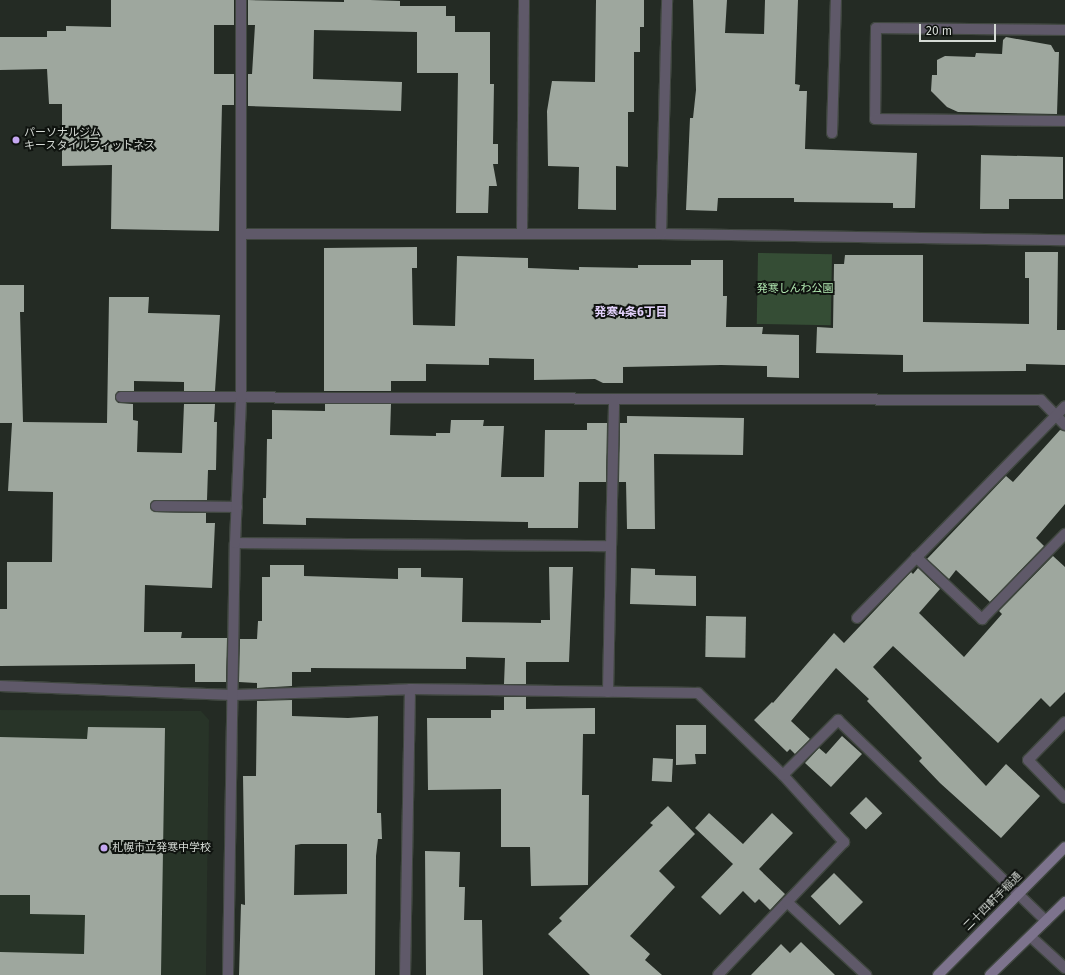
<!DOCTYPE html>
<meta charset="utf-8">
<style>
body{margin:0}
#map{position:relative;width:1065px;height:975px;overflow:hidden;background:#242b24;font-family:"Fira Sans","Noto Sans JP",sans-serif}
div>[style]{position:absolute}
[style*='--x']{left:calc(var(--x)*1px);top:calc(var(--y)*1px);width:calc(var(--w)*1px);rotate:calc(var(--a)*1deg)}
.built>*{inset:0;background:#283428}
.green>*{inset:0;background:#354d35;transform-origin:0 0}
.building>*{inset:0;background:#9ea79e;transform-origin:0 0}
.roads{filter:drop-shadow(1px 0 #404740) drop-shadow(-1px 0 #404740) drop-shadow(0 1px #404740) drop-shadow(0 -1px #404740)}
.lane>*{height:10px;margin:-5px;padding:0 5px;transform-origin:5px;border-radius:5px;background:#5f5969}
.street>*{height:10px;margin:-5px;padding:0 5px;transform-origin:5px;border-radius:5px;background:#5f5969}
.secondary>*{height:10px;margin:-5px;padding:0 5px;transform-origin:5px;border-radius:5px;background:#7d738d}
.dots>*{width:11px;height:11px;translate:-50% -50%;box-sizing:border-box;border:2px solid #0f130f;border-radius:50%}
span{translate:-50% -50%;white-space:nowrap;text-align:center;line-height:1.15;-webkit-text-stroke:4px #0f130f;paint-order:stroke}
.poi-label{font-size:11px;color:#d5dad5}
.left{translate:0 -50%;text-align:left}
.park-label{font-size:11px;color:#b1e7b1}
.street-label{font-size:11px;color:#d5dad5}
.neighbourhood-label{font-size:12px;color:#e1d0fa;font-weight:700}
.scale{position:absolute;left:919px;top:24px;width:77px;height:18px;box-sizing:border-box;border:2px solid #d5dad5;border-top:0;padding-left:5px;font-size:12px;line-height:14px;white-space:nowrap;color:#d5dad5;-webkit-text-stroke:3px #0f130f;paint-order:stroke}
</style>
<div id="map">
<div class="built">
<i style="clip-path:polygon(0 710px,201px 711px,209px 720px,206px 975px,0 975px)"></i>
</div>
<div class="green">
<i style="left:758px;top:253px;width:74px;height:71px;rotate:1deg"></i>
</div>
<div class="building">
<i style="clip-path:polygon(111px 0,234px 0,234px 25px,214px 25px,214px 74px,234px 74px,234px 105px,222px 105px,219px 231px,111px 229px,112px 165px,62px 166px,62px 104px,49px 104px,47px 69px,0 70px,0 37px,47px 37px,47px 31px,66px 31px,66px 26px,111px 27px)"></i>
<i style="clip-path:polygon(248px 0,344px 2px,344px 0,370px 0,400px 1px,400px 6px,446px 6px,446px 16px,455px 16px,455px 32px,490px 32px,490px 84px,494px 84px,493px 144px,498px 144px,498px 164px,493px 164px,497px 186px,489px 186px,488px 213px,456px 213px,458px 73px,417px 73px,417px 32px,314px 30px,313px 79px,402px 82px,401px 111px,248px 106px,248px 74px,252px 74px,255px 25px,248px 25px)"></i>
<i style="clip-path:polygon(596px 0,644px 0,644px 27px,640px 27px,640px 52px,634px 52px,634px 112px,628px 112px,628px 167px,616px 166px,616px 210px,578px 209px,579px 167px,548px 166px,547px 111px,552px 81px,595px 82px)"></i>
<i style="clip-path:polygon(693px 0,727px 0,725px 33px,764px 34px,765px 0,798px 0,795px 84px,800px 85px,799px 91px,807px 91px,805px 149px,917px 153px,915px 208px,893px 208px,893px 203px,794px 202px,794px 198px,718px 198px,717px 211px,686px 210px,690px 118px,693px 118px,696px 90px)"></i>
<i style="clip-path:polygon(1006px 37px,1051px 45px,1055px 52px,1059px 52px,1057px 114px,958px 112px,947px 107px,931px 91px,932px 75px,937px 75px,937px 60px,945px 56px,975px 57px,976px 53px,1002px 54px,1003px 40px)"></i>
<i style="clip-path:polygon(981px 155px,1063px 157px,1063px 199px,1009px 199px,1009px 209px,980px 209px)"></i>
<i style="clip-path:polygon(417px 247px,417px 268px,412px 268px,413px 325px,455px 326px,457px 256px,528px 258px,528px 268px,579px 270px,579px 267px,638px 268px,638px 265px,691px 265px,691px 260px,723px 260px,723px 296px,727px 296px,726px 327px,763px 327px,762px 334px,799px 335px,799px 378px,767px 377px,767px 366px,721px 365px,623px 367px,623px 383px,603px 383px,595px 379px,534px 380px,534px 359px,489px 358px,489px 365px,426px 364px,426px 381px,391px 381px,391px 391px,324px 391px,324px 248px)"></i>
<i style="clip-path:polygon(1025px 252px,1058px 252px,1057px 330px,1065px 330px,1065px 365px,1026px 364px,1026px 371px,903px 372px,903px 355px,816px 353px,817px 327px,833px 328px,834px 264px,844px 264px,845px 255px,923px 255px,923px 322px,1029px 324px,1029px 278px,1025px 278px)"></i>
<i style="clip-path:polygon(0 285px,24px 285px,24px 312px,20px 312px,23px 422px,107px 423px,109px 297px,149px 297px,148px 313px,220px 315px,215px 391px,184px 391px,184px 382px,134px 381px,134px 391px,118px 391px,115px 397px,118px 403px,133px 404px,133px 420px,138px 421px,137px 452px,182px 453px,184px 404px,215px 404px,214px 422px,217px 422px,216px 470px,208px 470px,207px 500px,156px 500px,150px 506px,156px 512px,206px 513px,206px 523px,215px 523px,212px 588px,145px 585px,144px 632px,182px 632px,181px 638px,227px 638px,226px 682px,195px 682px,195px 664px,0 666px,0 609px,7px 609px,7px 562px,52px 562px,53px 492px,8px 491px,12px 423px,0 423px)"></i>
<i style="clip-path:polygon(325px 404px,391px 404px,390px 435px,436px 436px,436px 433px,450px 433px,451px 420px,484px 420px,483px 426px,504px 426px,501px 477px,544px 477px,545px 430px,587px 430px,587px 423px,607px 423px,606px 482px,579px 482px,578px 528px,528px 528px,528px 522px,306px 518px,306px 525px,263px 524px,263px 498px,266px 498px,267px 439px,272px 439px,272px 410px,325px 411px)"></i>
<i style="clip-path:polygon(627px 416px,744px 418px,743px 455px,654px 454px,655px 529px,627px 529px,626px 482px,619px 482px,620px 423px,627px 423px)"></i>
<i style="clip-path:polygon(1060px 430px,1065px 431px,1065px 504px,1036px 538px,1044px 546px,990px 602px,956px 570px,949px 579px,927px 559px,1006px 476px,1013px 482px)"></i>
<i style="clip-path:polygon(1053px 556px,1065px 567px,1065px 692px,1050px 707px,1041px 698px,998px 743px,893px 646px,873px 667px,986px 786px,1006px 764px,1040px 796px,1001px 838px,940px 783px,919px 761px,922px 758px,867px 701px,869px 699px,836px 668px,791px 721px,810px 739px,795px 754px,790px 749px,787px 752px,754px 720px,772px 702px,773px 703px,834px 633px,844px 643px,911px 572px,913px 574px,918px 568px,940px 589px,919px 613px,964px 657px,1002px 614px,999px 611px)"></i>
<i style="clip-path:polygon(270px 565px,304px 565px,304px 576px,398px 579px,398px 568px,421px 568px,421px 577px,463px 578px,462px 622px,541px 623px,541px 620px,550px 620px,549px 567px,573px 567px,569px 662px,526px 662px,526px 684px,504px 684px,505px 658px,466px 657px,466px 669px,311px 668px,311px 672px,292px 672px,292px 686px,257px 688px,257px 683px,239px 682px,240px 639px,257px 639px,258px 621px,262px 621px,262px 577px,270px 577px)"></i>
<i style="clip-path:polygon(631px 568px,655px 569px,655px 575px,696px 576px,696px 606px,630px 604px)"></i>
<i style="left:706px;top:616px;width:40px;height:41px;rotate:1deg"></i>
<i style="clip-path:polygon(504px 697px,526px 697px,526px 709px,595px 708px,595px 734px,583px 734px,582px 795px,589px 795px,588px 885px,531px 886px,530px 847px,501px 847px,501px 789px,428px 790px,427px 718px,491px 718px,491px 710px,504px 710px)"></i>
<i style="clip-path:polygon(evenodd,292px 700px,292px 716px,348px 718px,378px 716px,377px 813px,381px 813px,382px 839px,378px 839px,376px 856px,375px 975px,239px 975px,241px 904px,245px 905px,243px 776px,256px 776px,257px 701px,292px 700px,301px 844px,347px 844px,347px 894px,294px 895px,295px 845px,301px 844px)"></i>
<i style="clip-path:polygon(676px 725px,706px 725px,706px 754px,695px 754px,696px 764px,676px 765px)"></i>
<i style="clip-path:polygon(88px 727px,165px 728px,161px 975px,0 975px,0 952px,84px 954px,85px 915px,30px 914px,30px 895px,0 895px,0 737px,87px 739px)"></i>
<i style="clip-path:polygon(842px 736px,862px 754px,831px 787px,805px 763px,819px 748px,826px 754px)"></i>
<i style="left:653px;top:758px;width:20px;height:23px;rotate:3deg"></i>
<i style="left:866px;top:797px;width:23px;height:23px;rotate:45deg"></i>
<i style="clip-path:polygon(668px 806px,695px 834px,659px 871px,675px 887px,630px 936px,650px 954px,645px 960px,662px 975px,590px 975px,548px 934px,562px 921px,559px 918px,653px 825px,650px 823px)"></i>
<i style="clip-path:polygon(709px 813px,743px 844px,772px 813px,793px 833px,759px 869px,785px 894px,770px 910px,759px 899px,755px 903px,743px 891px,720px 915px,701px 897px,733px 864px,695px 828px)"></i>
<i style="clip-path:polygon(425px 851px,460px 852px,459px 887px,465px 887px,464px 920px,482px 920px,483px 975px,426px 975px)"></i>
<i style="left:834px;top:873px;width:41px;height:33px;rotate:45deg"></i>
<i style="clip-path:polygon(801px 942px,835px 975px,751px 975px,781px 944px,790px 953px)"></i>
</div>
<div class="roads">
<div class="lane">
<i style="--x:1065;--y:30;--w:189;--a:-179.4"></i>
<i style="--x:876;--y:28;--w:91;--a:90.6"></i>
<i style="--x:875;--y:119;--w:190;--a:0.6"></i>
<i style="--x:156;--y:506;--w:81;--a:0.7"></i>
</div>
<div class="street">
<i style="--x:832;--y:133;--w:133;--a:-88.3"></i>
<i style="--x:522;--y:233;--w:233;--a:-89.5"></i>
<i style="--x:241;--y:234;--w:420;--a:0"></i>
<i style="--x:661;--y:234;--w:404;--a:0.9"></i>
<i style="--x:661;--y:234;--w:234;--a:-88.5"></i>
<i style="--x:121;--y:397;--w:920;--a:0.19"></i>
<i style="--x:1041;--y:400;--w:35;--a:46"></i>
<i style="--x:235;--y:543;--w:376;--a:0.5"></i>
<i style="--x:916;--y:557;--w:91;--a:43.2"></i>
<i style="--x:982;--y:619;--w:119;--a:-45.7"></i>
<i style="--x:857;--y:618;--w:297;--a:-45.5"></i>
<i style="--x:0;--y:686;--w:233;--a:2.2"></i>
<i style="--x:233;--y:695;--w:177;--a:-1.9"></i>
<i style="--x:410;--y:689;--w:288;--a:0.8"></i>
<i style="--x:698;--y:693;--w:118;--a:44"></i>
<i style="--x:783;--y:775;--w:91;--a:47.7"></i>
<i style="--x:844;--y:842;--w:183;--a:133.5"></i>
<i style="--x:608;--y:692;--w:293;--a:-88.8"></i>
<i style="--x:1065;--y:722;--w:53;--a:134.2"></i>
<i style="--x:1028;--y:760;--w:53;--a:45.8"></i>
<i style="--x:783;--y:775;--w:78;--a:-45"></i>
<i style="--x:838;--y:720;--w:289;--a:44"></i>
<i style="--x:787;--y:902;--w:108;--a:42.7"></i>
<i style="--x:1031;--y:937;--w:46;--a:42.4"></i>
<i style="--x:228;--y:975;--w:432;--a:-89.1"></i>
<i style="--x:235;--y:543;--w:145;--a:-87.6"></i>
<i style="--x:241;--y:398;--w:398;--a:-90"></i>
<i style="--x:405;--y:975;--w:286;--a:-89"></i>
</div>
<div class="secondary">
<i style="--x:938;--y:975;--w:180;--a:-45.2"></i>
<i style="--x:990;--y:975;--w:105;--a:-44.2"></i>
</div>
</div>
<div class="dots">
<i style="left:16px;top:140px;background:#c5a7f1"></i>
<i style="left:104px;top:848px;background:#c5a7f1"></i>
</div>
<div class="poi-label">
<span class="left" style="left:24px;top:140px">パーソナルジム<br>キースタイルフィットネス</span>
<span class="left" style="left:112px;top:848px">札幌市立発寒中学校</span>
</div>
<div class="park-label">
<span style="left:795px;top:289px">発寒しんわ公園</span>
</div>
<div class="street-label">
<span style="left:993px;top:902px;rotate:-45deg">二十四軒手稲通</span>
</div>
<div class="neighbourhood-label">
<span style="left:631px;top:313px">発寒4条6丁目</span>
</div>
<div class="scale">20 m</div>
</div>
